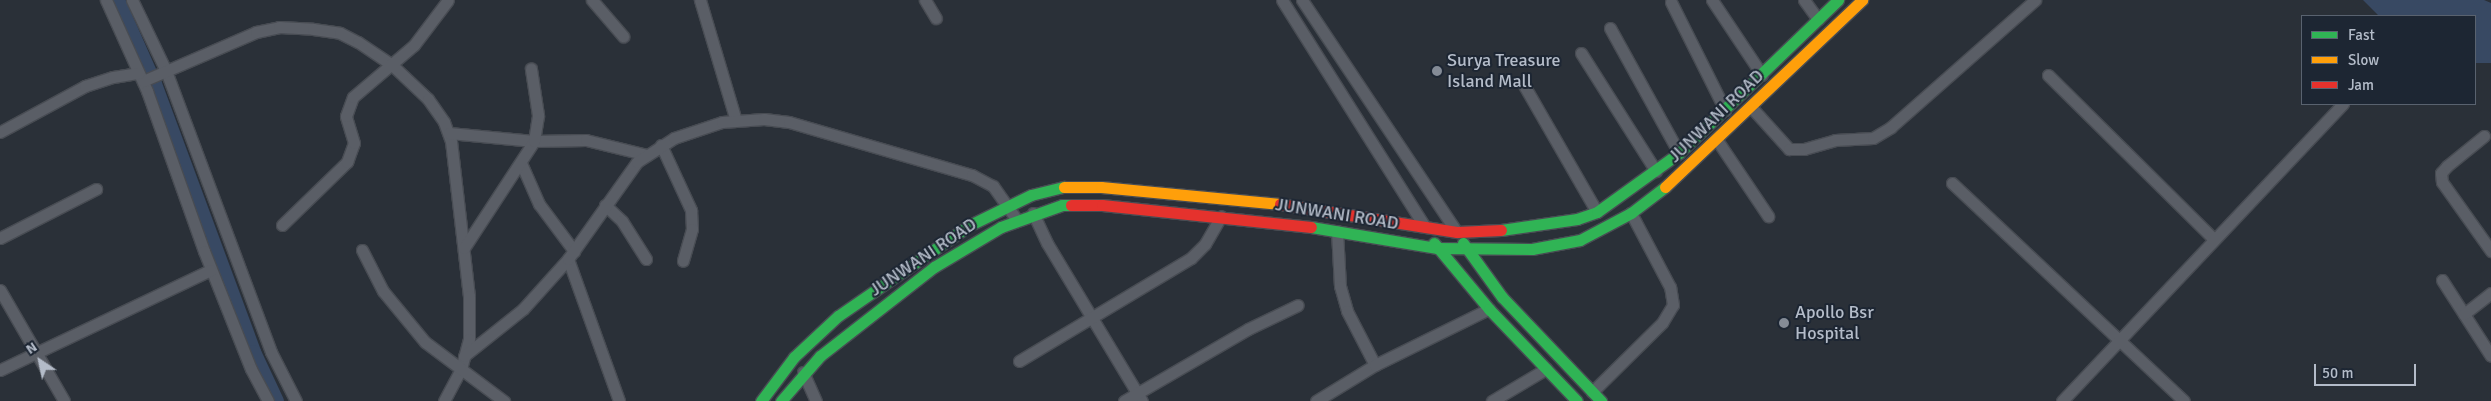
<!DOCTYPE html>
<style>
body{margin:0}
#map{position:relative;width:2491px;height:401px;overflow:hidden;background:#2a3038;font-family:Signika,sans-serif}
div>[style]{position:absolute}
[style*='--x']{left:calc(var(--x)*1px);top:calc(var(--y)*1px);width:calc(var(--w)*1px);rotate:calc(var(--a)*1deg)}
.water>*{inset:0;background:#384963}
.canal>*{height:14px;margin:-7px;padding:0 7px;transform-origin:7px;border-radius:7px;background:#384963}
.roads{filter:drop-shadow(1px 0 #484c53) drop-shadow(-1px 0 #484c53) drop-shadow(0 1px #484c53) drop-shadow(0 -1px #484c53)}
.street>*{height:11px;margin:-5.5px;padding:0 5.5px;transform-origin:5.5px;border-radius:5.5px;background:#5a5e66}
.fast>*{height:11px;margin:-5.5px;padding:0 5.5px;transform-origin:5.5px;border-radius:5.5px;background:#30b455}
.slow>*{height:11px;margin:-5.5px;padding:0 5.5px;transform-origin:5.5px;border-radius:5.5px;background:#ff9f0a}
.jam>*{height:11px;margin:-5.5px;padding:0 5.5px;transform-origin:5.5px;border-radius:5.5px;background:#e5322d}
.dots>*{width:14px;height:14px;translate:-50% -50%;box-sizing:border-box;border:2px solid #1d2633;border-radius:50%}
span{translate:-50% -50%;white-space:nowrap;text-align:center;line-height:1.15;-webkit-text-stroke:4px #1d2633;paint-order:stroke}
.poi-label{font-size:18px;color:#b4bcc9}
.left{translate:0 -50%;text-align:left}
.street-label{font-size:18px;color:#b4bcc9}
.legend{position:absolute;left:2301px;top:15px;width:175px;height:90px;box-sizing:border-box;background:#1d2633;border:1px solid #59626f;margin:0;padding:6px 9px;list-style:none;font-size:15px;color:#b4bcc9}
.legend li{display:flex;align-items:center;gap:10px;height:25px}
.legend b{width:25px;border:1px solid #59626f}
.north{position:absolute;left:15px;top:336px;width:50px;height:50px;-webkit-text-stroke:4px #1d2633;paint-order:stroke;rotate:326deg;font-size:14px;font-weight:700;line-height:20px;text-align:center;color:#b4bcc9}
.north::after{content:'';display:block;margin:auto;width:18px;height:22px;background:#b4bcc9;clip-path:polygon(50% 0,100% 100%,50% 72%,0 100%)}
.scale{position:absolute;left:2314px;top:364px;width:102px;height:22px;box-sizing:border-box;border:2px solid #b4bcc9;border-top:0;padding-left:6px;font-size:15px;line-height:18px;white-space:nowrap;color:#b4bcc9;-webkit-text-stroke:4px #1d2633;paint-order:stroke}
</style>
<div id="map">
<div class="water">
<i style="clip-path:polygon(2363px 0,2484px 0,2491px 3px,2491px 63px,2475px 63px,2475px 16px,2379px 16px)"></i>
</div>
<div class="canal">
<i style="--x:118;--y:0;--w:92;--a:66.2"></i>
<i style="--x:155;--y:84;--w:286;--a:69.7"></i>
<i style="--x:254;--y:352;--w:54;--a:64.9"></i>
</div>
<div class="roads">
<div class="street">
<i style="--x:106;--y:0;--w:100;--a:65.7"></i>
<i style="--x:147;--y:91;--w:170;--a:70.4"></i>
<i style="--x:204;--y:251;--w:127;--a:68.3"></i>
<i style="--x:251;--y:369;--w:36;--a:62"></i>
<i style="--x:132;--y:0;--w:79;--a:64.4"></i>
<i style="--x:166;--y:71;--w:300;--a:69.5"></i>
<i style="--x:271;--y:352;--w:55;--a:63"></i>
<i style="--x:592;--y:0;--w:48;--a:49.3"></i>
<i style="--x:700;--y:0;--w:126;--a:73.4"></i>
<i style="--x:925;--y:0;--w:21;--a:59"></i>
<i style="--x:1282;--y:0;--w:268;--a:57.8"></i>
<i style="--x:1302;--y:0;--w:279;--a:56.3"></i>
<i style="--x:1712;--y:0;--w:90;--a:56.3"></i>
<i style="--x:1804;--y:0;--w:24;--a:54"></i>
<i style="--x:1671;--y:2;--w:121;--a:63.4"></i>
<i style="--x:1610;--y:28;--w:143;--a:61.1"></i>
<i style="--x:1581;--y:53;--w:140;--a:57.6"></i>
<i style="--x:2048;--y:75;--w:233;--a:44.7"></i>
<i style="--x:143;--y:81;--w:123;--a:-23.4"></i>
<i style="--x:256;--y:32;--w:24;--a:-12"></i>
<i style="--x:279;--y:27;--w:34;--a:3"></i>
<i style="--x:313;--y:29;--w:27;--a:8"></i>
<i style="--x:340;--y:33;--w:20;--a:27"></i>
<i style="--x:358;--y:42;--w:40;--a:34"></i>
<i style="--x:391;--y:64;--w:51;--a:43.4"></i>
<i style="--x:428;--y:99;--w:28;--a:55"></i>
<i style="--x:444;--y:122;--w:20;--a:70"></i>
<i style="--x:451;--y:141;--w:156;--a:83.4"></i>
<i style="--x:469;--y:296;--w:43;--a:90"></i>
<i style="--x:469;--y:339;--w:31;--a:105"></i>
<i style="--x:461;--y:369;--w:36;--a:118"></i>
<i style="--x:1525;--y:87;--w:144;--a:60.1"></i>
<i style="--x:1751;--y:107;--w:57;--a:47.9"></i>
<i style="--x:1789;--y:149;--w:15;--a:0"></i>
<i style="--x:1804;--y:149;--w:32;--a:-16"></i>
<i style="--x:1835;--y:140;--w:38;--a:-3"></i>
<i style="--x:1873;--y:138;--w:21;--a:-31"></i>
<i style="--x:1891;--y:127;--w:192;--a:-41.4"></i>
<i style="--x:0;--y:132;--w:97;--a:-28.4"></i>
<i style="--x:85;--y:86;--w:29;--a:-18"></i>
<i style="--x:113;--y:77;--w:26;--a:-9"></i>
<i style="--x:449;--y:133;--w:85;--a:5.4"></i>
<i style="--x:534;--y:141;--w:52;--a:-1.1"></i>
<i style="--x:586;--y:140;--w:63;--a:13.8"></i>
<i style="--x:2484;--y:136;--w:48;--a:141"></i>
<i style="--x:2447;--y:166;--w:9;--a:131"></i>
<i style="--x:2441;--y:173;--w:9;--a:84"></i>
<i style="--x:2442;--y:182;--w:85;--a:54.6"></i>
<i style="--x:1717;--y:140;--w:92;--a:56.1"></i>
<i style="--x:661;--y:145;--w:72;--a:65.2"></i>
<i style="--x:691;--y:210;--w:19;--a:87"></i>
<i style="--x:692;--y:229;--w:33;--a:106"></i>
<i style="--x:521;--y:163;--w:45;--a:66.3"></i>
<i style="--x:539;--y:204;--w:59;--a:53.3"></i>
<i style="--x:1952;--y:183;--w:318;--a:43.2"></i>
<i style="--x:605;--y:205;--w:23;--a:43"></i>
<i style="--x:622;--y:221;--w:45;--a:57.7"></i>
<i style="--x:1033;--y:213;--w:33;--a:65"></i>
<i style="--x:1047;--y:243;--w:184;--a:59"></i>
<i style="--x:282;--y:225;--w:91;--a:-44.1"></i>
<i style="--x:347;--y:162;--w:20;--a:-70"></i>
<i style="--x:354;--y:143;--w:28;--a:-107"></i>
<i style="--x:346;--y:116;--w:20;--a:-70"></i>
<i style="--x:353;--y:97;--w:80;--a:-40.4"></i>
<i style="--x:414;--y:45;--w:56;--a:-52.9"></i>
<i style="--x:1337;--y:231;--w:55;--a:86.9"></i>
<i style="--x:1340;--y:286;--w:26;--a:74"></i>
<i style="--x:1347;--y:311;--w:61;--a:62.6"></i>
<i style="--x:0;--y:238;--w:108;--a:-27"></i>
<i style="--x:464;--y:248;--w:128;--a:-56.8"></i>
<i style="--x:534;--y:141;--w:26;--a:-81"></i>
<i style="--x:538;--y:115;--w:47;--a:-98.7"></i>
<i style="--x:362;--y:250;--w:46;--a:62.9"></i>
<i style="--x:383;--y:291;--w:66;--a:50.5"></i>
<i style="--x:425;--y:342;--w:99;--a:36.8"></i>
<i style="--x:568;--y:259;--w:151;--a:70.2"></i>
<i style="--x:2442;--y:280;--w:90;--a:57.2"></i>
<i style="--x:0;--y:290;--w:128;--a:60"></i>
<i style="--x:2464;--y:314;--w:34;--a:-38"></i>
<i style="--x:464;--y:356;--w:75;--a:-38.5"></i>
<i style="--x:523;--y:309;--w:67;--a:-48"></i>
<i style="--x:568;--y:259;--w:119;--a:-54.6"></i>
<i style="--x:637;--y:162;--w:44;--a:-33"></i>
<i style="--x:674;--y:138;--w:51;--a:-18.4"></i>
<i style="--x:722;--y:122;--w:42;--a:-4.1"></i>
<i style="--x:764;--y:119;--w:25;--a:7"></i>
<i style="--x:789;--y:122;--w:191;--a:16.2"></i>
<i style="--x:972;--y:175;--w:24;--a:28"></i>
<i style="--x:993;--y:186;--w:42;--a:54.8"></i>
<i style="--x:1019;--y:361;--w:200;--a:-30.9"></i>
<i style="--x:1191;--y:258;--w:20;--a:-45"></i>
<i style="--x:1205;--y:244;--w:32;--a:-60"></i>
<i style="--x:0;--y:370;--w:233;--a:-25.4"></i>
<i style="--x:803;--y:372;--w:32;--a:66"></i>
<i style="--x:1592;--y:392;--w:98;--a:-44.6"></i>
<i style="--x:1662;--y:323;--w:21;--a:-59"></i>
<i style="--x:1673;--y:305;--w:18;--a:-99"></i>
<i style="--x:1670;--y:287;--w:84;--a:-117.8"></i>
<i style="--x:1124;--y:401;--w:143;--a:-30.1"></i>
<i style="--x:1248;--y:329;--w:55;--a:-25.6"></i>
<i style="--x:1316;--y:401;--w:69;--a:-31.4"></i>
<i style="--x:1375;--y:365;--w:127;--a:-26.2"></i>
<i style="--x:1492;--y:401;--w:63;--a:-30.7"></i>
<i style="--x:2062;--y:401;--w:409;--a:-46.6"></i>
</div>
<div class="fast">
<i style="--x:1311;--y:227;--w:128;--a:9.5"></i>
<i style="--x:1437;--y:248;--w:95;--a:0.6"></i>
<i style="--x:1532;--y:249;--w:49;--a:-10.6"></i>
<i style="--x:1580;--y:240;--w:58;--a:-27.9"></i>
<i style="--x:1631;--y:213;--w:43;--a:-37.4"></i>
<i style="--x:1501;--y:230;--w:77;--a:-8.2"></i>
<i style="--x:1577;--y:219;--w:21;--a:-19"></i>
<i style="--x:1597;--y:212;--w:101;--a:-35.7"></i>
<i style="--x:1679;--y:153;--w:221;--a:-43.9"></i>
<i style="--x:1434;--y:243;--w:86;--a:50.2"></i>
<i style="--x:1489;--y:309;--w:127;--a:46.3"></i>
<i style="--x:1463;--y:243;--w:67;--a:54.2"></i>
<i style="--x:1502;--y:297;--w:144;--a:46.4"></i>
<i style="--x:761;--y:401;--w:55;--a:-53.1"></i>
<i style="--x:794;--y:357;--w:60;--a:-43"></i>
<i style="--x:838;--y:316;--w:160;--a:-34.6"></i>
<i style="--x:970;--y:225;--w:68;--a:-26.2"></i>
<i style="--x:1031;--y:195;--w:34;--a:-14"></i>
<i style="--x:781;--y:401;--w:60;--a:-49.1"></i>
<i style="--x:820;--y:356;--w:145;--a:-38"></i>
<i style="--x:934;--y:267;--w:78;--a:-30.8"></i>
<i style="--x:1001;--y:227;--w:65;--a:-19.8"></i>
<i style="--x:1062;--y:205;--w:9;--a:0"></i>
</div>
<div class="slow">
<i style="--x:1064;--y:187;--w:37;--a:0"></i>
<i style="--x:1101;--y:187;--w:180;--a:5.4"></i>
<i style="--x:1665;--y:187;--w:272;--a:-43.5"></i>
</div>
<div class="jam">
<i style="--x:1280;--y:204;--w:179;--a:9"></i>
<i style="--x:1457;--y:232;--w:44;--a:-2.6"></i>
<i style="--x:1071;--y:205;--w:31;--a:0"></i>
<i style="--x:1102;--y:205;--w:210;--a:6"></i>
</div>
</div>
<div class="dots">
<i style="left:1437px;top:71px;background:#848b96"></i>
<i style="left:1784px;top:323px;background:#848b96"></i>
</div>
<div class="poi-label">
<span class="left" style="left:1447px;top:71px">Surya Treasure<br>Island Mall</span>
<span class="left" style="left:1795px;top:323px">Apollo Bsr<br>Hospital</span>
</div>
<div class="street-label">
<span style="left:1716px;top:116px;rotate:-44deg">JUNWANI ROAD</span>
<span style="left:1337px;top:214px;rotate:9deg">JUNWANI ROAD</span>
<span style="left:923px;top:257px;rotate:-34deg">JUNWANI ROAD</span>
</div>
<ul class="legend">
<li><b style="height:6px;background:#30b455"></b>Fast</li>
<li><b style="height:6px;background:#ff9f0a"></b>Slow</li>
<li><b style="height:6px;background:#e5322d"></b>Jam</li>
</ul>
<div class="north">N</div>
<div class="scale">50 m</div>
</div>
